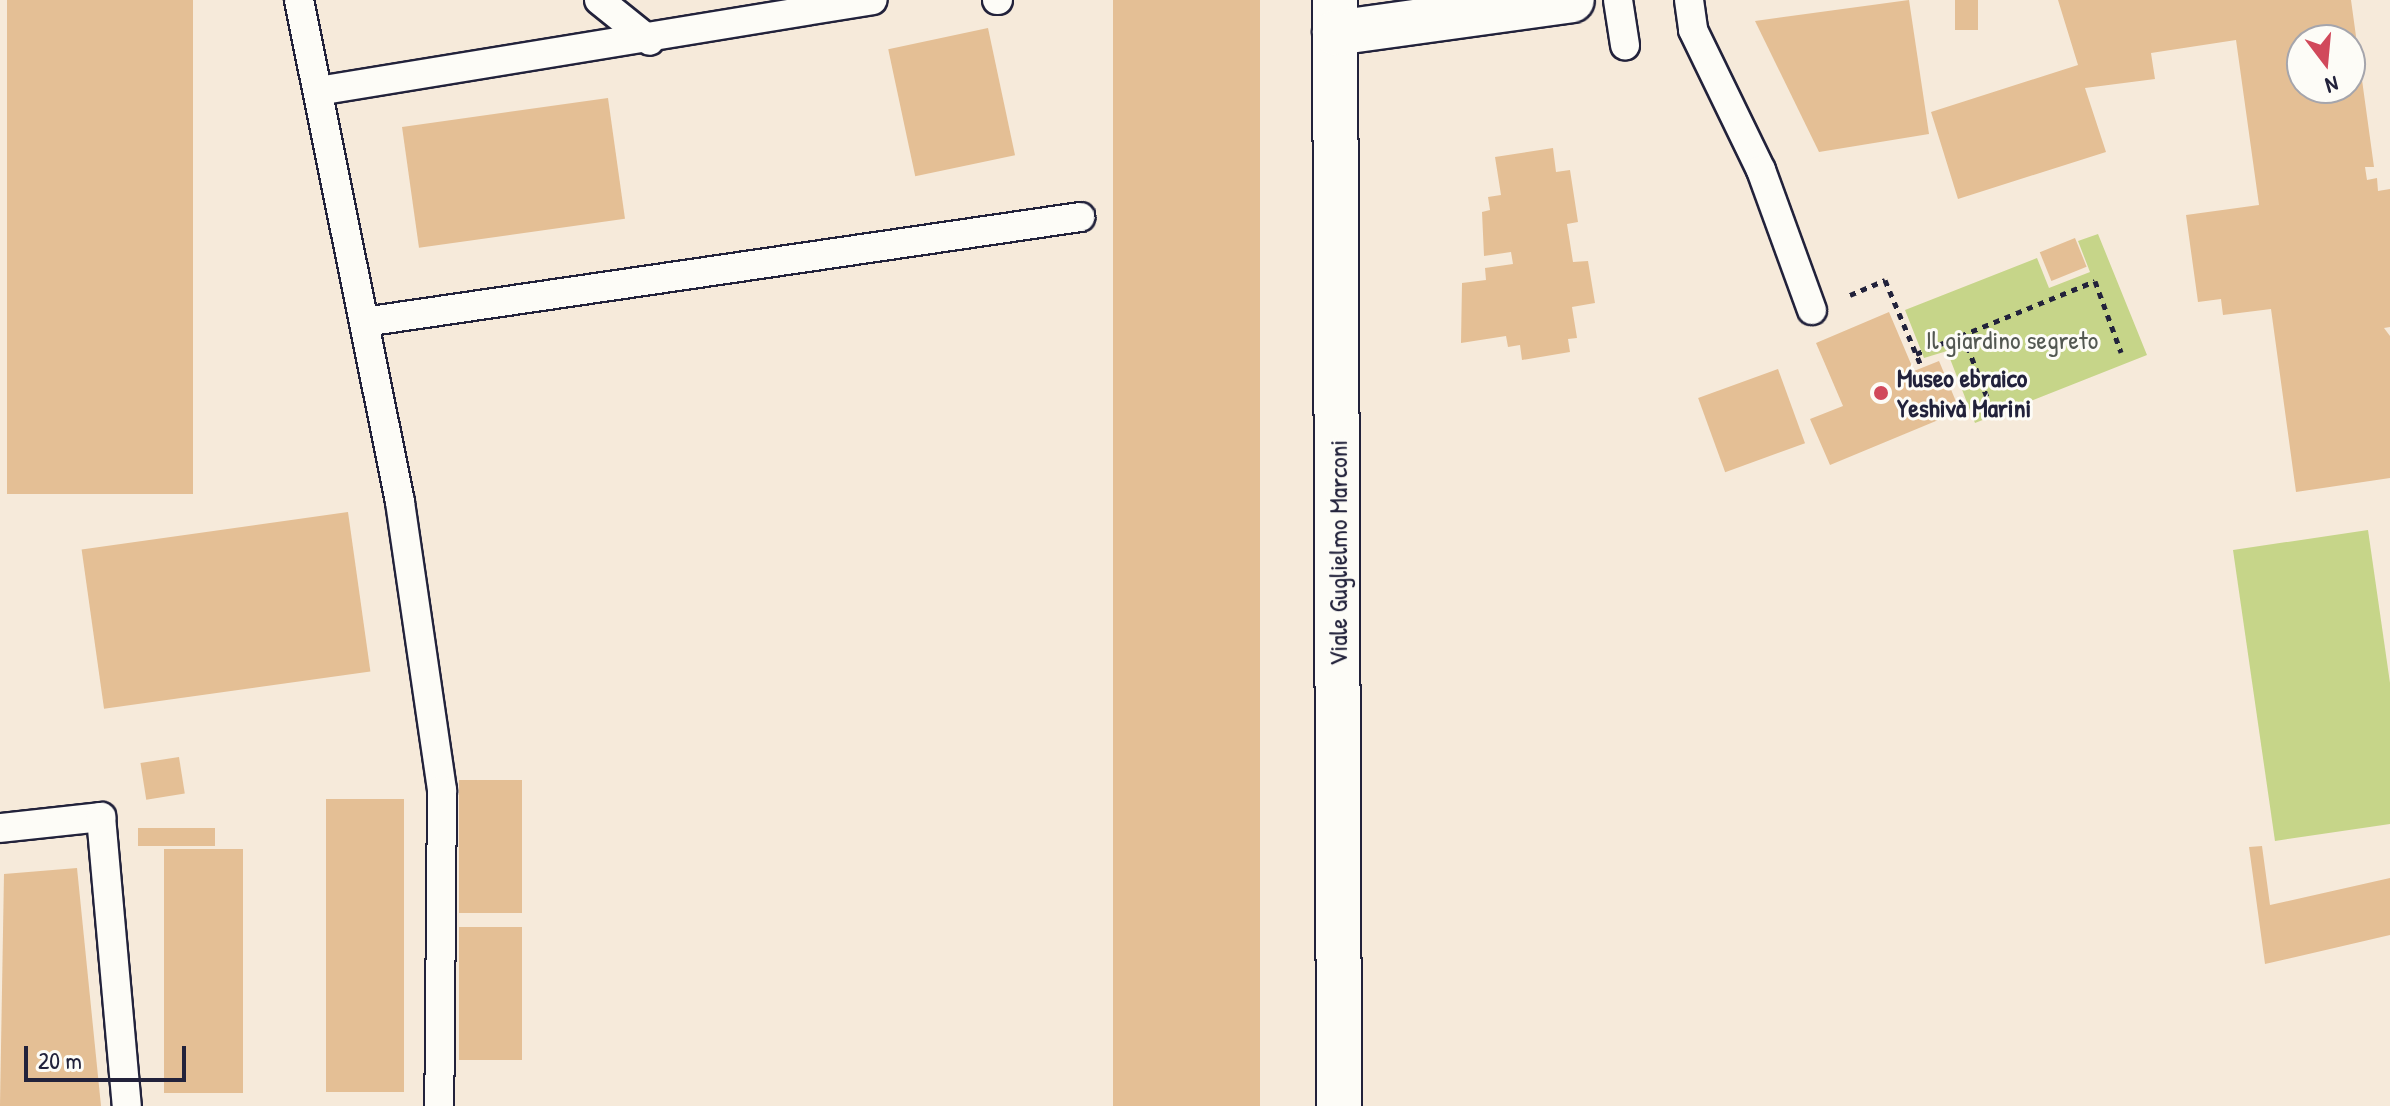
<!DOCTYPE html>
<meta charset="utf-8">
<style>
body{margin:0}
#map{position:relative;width:2390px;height:1106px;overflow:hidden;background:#f6eada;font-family:"Patrick Hand",sans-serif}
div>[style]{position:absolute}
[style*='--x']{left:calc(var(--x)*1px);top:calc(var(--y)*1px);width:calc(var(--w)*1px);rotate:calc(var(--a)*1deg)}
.green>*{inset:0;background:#c6d589}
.building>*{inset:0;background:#e4bf95;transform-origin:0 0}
.path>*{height:5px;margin-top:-2.5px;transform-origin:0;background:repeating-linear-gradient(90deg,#22223b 0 6px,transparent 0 12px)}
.roads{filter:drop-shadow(2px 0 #22223b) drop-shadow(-2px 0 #22223b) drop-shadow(0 2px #22223b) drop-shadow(0 -2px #22223b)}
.lane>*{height:28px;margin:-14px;padding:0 14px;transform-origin:14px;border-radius:14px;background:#fdfcf7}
.street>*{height:44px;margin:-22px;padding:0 22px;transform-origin:22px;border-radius:22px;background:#fdfcf7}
.dots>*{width:22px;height:22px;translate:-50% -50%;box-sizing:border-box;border:4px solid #fdfcf7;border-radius:50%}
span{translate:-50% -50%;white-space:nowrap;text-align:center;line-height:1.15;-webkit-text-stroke:6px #fdfcf7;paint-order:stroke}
.park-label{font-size:26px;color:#535852}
.poi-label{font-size:26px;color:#22223b;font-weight:700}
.left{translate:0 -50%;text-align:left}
.street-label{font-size:26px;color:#22223b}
.north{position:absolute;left:2286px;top:24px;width:80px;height:80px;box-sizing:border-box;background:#fdfcf7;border:2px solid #a5a5ac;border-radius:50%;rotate:164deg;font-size:22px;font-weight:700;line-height:32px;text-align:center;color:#22223b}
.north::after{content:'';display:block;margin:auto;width:28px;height:36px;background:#d1495b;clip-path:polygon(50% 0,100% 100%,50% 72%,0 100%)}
.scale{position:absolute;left:24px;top:1046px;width:162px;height:36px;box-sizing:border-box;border:4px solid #22223b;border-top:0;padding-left:10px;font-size:24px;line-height:28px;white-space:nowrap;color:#22223b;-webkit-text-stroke:6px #fdfcf7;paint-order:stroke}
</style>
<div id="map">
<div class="green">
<i style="clip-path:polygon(2098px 234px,2147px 355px,1975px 423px,1947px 351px,1924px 358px,1905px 310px,2037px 258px,2049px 288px,2090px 272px,2078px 241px)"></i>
<i style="clip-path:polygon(2368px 530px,2390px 683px,2390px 824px,2275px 841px,2233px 550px)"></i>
</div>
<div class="building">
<i style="left:7px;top:0;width:186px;height:494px"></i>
<i style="left:1113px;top:0;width:147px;height:1106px"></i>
<i style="clip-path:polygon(1909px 0,1929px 134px,1819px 152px,1755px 21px)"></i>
<i style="left:1955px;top:0;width:23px;height:30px"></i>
<i style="clip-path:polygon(evenodd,2058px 0,2351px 0,2374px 167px,2365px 167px,2367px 180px,2377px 178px,2378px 191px,2390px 189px,2390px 327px,2384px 328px,2390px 336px,2390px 478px,2296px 492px,2271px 309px,2223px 315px,2221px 299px,2198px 302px,2186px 215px,2259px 205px,2236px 40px,2151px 53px,2155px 79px,2085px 88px,2106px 152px,1958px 199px,1931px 112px,2078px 65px,2058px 0,2302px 40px,2350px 40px,2350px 88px,2302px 88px,2302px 40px)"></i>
<i style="left:988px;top:28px;width:130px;height:102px;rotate:78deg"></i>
<i style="left:608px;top:98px;width:122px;height:208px;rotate:82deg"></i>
<i style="clip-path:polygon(1553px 148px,1556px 172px,1570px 170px,1578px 222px,1567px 224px,1573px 262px,1588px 261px,1595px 303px,1572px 307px,1577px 338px,1568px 339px,1570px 352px,1522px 360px,1520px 345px,1508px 347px,1506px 336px,1461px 343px,1462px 283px,1486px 280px,1485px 268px,1513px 264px,1511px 252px,1484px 256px,1482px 212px,1490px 210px,1488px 197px,1501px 195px,1495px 157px)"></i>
<i style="left:2075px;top:238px;width:31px;height:38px;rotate:68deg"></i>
<i style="clip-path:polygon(1889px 312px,1914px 371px,1939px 361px,1960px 411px,1830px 465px,1810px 419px,1843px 406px,1816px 343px)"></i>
<i style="left:1778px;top:369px;width:79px;height:85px;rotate:70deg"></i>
<i style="left:348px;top:512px;width:161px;height:269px;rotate:82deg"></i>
<i style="left:179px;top:757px;width:37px;height:39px;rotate:81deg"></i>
<i style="left:522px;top:780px;width:133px;height:63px;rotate:90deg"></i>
<i style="left:326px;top:799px;width:78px;height:293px"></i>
<i style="left:215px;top:828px;width:18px;height:77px;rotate:90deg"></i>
<i style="clip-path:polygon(2262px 846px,2270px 905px,2390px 878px,2390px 935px,2265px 964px,2249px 847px)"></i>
<i style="left:243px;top:849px;width:244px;height:79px;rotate:90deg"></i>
<i style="clip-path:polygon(77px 868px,101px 1106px,0 1106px,4px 874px)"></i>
<i style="left:522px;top:927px;width:133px;height:63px;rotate:90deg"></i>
</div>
<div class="path">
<i style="--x:1850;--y:295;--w:38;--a:-23"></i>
<i style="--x:1885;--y:280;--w:95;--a:67.2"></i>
<i style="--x:1963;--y:335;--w:75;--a:68.9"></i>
<i style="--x:1916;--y:354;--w:193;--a:-22.2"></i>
<i style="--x:2095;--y:281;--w:76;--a:69.9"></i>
</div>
<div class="roads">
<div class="lane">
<i style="--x:299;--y:0;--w:512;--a:78.62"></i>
<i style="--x:400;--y:502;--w:291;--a:81.7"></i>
<i style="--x:442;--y:790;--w:316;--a:90.5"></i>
<i style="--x:599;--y:0;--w:65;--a:38.8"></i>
<i style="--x:997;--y:0;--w:1;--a:0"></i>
<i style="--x:1618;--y:0;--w:46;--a:81.2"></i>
<i style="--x:1689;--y:0;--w:30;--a:82"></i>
<i style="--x:1693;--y:30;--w:156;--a:64.1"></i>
<i style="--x:1761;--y:170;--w:149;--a:70"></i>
<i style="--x:318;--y:91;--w:562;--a:-9.31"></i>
<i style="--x:364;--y:322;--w:724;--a:-8.34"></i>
<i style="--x:0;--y:828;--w:102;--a:-6.2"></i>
<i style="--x:101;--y:817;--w:290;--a:84.9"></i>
</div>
<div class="street">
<i style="--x:1335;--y:0;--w:1106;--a:89.79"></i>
<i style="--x:1335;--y:33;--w:239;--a:-7.9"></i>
</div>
</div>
<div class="dots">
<i style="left:1881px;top:393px;background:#d1495b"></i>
</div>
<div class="park-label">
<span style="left:2012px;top:340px">Il giardino segreto</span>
</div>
<div class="poi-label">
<span class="left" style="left:1897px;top:393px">Museo ebraico<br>Yeshivà Marini</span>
</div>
<div class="street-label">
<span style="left:1338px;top:553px;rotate:-90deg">Viale Guglielmo Marconi</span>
</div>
<div class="north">N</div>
<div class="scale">20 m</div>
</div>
